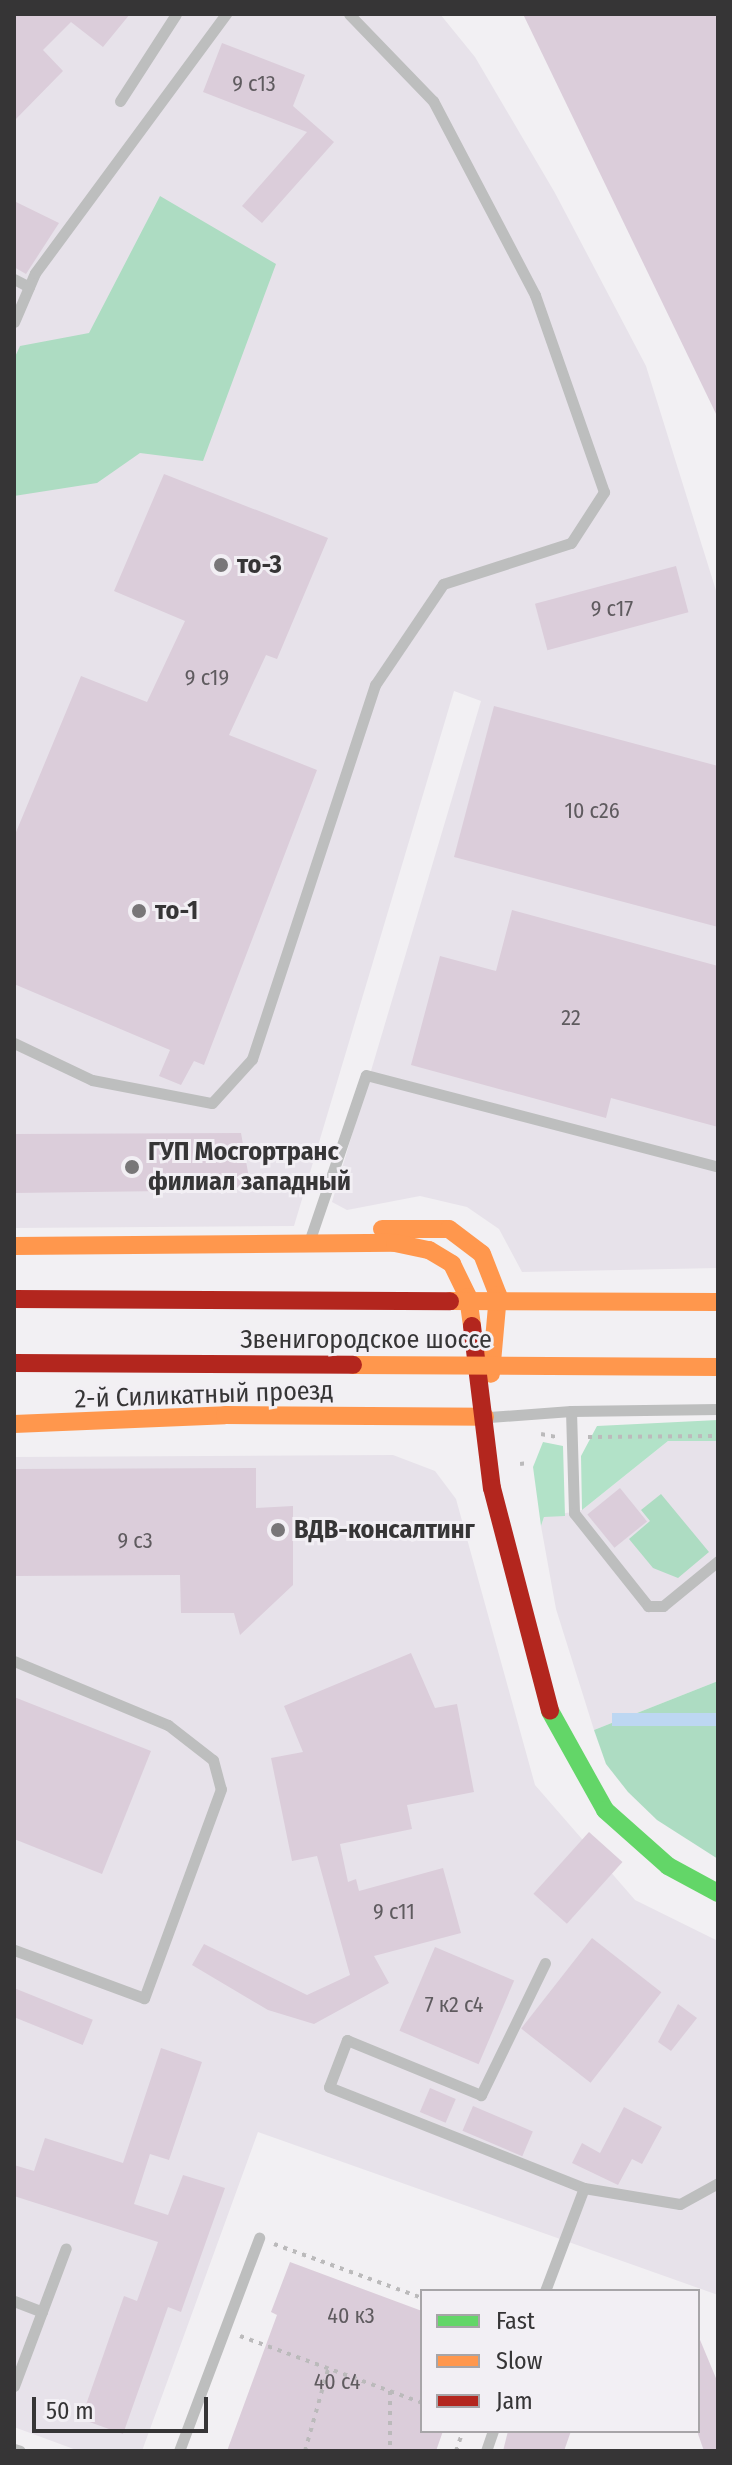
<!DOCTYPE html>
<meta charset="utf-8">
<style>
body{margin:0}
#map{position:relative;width:732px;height:2465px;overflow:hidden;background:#f2f0f3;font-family:"Fira Sans Condensed",sans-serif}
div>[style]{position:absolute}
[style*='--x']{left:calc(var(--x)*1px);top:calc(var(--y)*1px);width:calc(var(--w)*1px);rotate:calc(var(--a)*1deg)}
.built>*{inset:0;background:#e7e2ea}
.green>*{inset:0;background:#b2e2c8}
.forest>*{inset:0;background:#addcc2}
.water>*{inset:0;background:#bdd7f2;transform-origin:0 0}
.building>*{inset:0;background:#dbcdda;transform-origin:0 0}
.path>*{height:4px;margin-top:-2px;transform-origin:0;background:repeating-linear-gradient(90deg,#bbbabb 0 4px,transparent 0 10px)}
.lane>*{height:11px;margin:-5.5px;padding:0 5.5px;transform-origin:5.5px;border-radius:5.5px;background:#bdbebe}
.fast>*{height:18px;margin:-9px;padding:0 9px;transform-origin:9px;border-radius:9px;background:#63d668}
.slow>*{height:18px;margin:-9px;padding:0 9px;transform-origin:9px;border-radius:9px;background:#ff974d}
.jam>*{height:18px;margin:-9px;padding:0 9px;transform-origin:9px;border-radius:9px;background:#b3261e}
.slow-bridge>*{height:18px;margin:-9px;padding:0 9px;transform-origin:9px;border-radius:9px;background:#ff974d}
.jam-bridge>*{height:18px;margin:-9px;padding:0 9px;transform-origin:9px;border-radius:9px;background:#b3261e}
.dots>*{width:22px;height:22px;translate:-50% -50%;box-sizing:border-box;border:4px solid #f2eff4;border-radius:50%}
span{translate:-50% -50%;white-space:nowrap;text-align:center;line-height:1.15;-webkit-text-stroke:6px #f2eff4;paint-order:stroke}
.number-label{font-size:22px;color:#5f5b5f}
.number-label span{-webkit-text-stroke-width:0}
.poi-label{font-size:26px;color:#363536;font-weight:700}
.left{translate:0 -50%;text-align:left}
.street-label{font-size:26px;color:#363536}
.frame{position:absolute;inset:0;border:16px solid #363536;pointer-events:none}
.legend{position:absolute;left:420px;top:2289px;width:280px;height:144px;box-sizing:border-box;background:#f2eff4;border:2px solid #a7a5a8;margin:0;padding:10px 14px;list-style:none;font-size:24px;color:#363536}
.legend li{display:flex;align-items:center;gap:16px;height:40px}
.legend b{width:40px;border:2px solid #a7a5a8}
.scale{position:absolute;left:32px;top:2397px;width:176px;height:36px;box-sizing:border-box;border:4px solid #363536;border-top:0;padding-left:10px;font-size:24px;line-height:28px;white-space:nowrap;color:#363536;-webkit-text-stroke:6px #f2eff4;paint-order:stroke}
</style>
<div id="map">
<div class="built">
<i style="clip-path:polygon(14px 14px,440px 14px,475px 57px,555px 193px,646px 366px,718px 597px,718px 1268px,522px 1272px,499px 1229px,467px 1207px,420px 1196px,347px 1210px,332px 1202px,481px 701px,454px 691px,294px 1226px,14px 1228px)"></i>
<i style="clip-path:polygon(668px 1441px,718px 1441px,718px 1681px,594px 1730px,556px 1609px,541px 1526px,544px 1517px,582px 1510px)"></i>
<i style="clip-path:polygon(393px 1455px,435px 1471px,456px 1499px,535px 1785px,635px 1900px,718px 1941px,718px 2295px,258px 2132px,142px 2451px,79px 2451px,14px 2427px,14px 1457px)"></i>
</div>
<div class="green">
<i style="clip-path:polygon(718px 1420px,718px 1441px,668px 1441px,582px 1510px,581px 1456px,597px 1426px)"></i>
<i style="clip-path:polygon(543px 1442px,563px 1446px,565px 1516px,544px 1517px,541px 1526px,533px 1467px)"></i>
</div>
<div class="forest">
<i style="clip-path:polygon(160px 196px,276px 264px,203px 461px,140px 453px,97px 483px,14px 496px,14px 359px,20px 346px,89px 333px)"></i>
<i style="clip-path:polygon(661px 1494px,709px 1552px,678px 1578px,653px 1568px,629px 1539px,650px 1521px,641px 1510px)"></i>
<i style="clip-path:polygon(718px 1681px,718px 1859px,657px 1820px,628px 1792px,606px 1764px,594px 1730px)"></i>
</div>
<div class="water">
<i style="left:718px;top:1713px;width:13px;height:106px;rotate:90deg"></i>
</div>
<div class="building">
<i style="clip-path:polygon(14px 14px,130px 14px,103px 47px,71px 22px,43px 50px,63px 71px,14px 121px)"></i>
<i style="clip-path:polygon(523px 14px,718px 14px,718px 418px)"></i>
<i style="clip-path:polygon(222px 43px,305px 75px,293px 106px,334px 142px,262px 223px,242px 206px,307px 132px,203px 92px)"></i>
<i style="clip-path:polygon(14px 201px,59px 223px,26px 274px,14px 267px)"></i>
<i style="clip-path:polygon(164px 474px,328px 538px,277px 659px,266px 655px,229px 735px,317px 770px,204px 1065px,194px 1061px,181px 1085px,159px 1076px,170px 1050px,14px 984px,14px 837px,81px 676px,147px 702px,185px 621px,114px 591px)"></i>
<i style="left:676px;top:566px;width:48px;height:146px;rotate:75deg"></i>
<i style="clip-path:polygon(494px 706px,718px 766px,718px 927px,454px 857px)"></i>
<i style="clip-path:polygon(512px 910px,718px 966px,718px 1127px,611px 1098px,606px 1118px,411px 1065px,440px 956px,496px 971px)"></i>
<i style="clip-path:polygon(241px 1133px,249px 1178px,241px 1178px,241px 1190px,14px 1193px,14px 1134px)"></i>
<i style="clip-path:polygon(256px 1468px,256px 1508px,293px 1506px,293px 1585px,240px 1635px,234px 1613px,181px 1613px,180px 1575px,14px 1576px,14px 1469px)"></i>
<i style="left:620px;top:1488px;width:43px;height:42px;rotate:51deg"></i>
<i style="clip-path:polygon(411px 1653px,435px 1708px,457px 1704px,474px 1792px,407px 1805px,412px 1829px,340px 1844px,348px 1882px,356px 1879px,359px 1891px,443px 1868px,461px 1933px,374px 1956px,389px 1983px,314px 2024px,268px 2010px,192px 1965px,204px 1944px,307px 1995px,350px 1975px,317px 1856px,292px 1861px,271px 1758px,303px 1752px,284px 1706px)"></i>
<i style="clip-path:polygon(14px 1697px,151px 1751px,102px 1874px,14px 1839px)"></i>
<i style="left:589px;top:1832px;width:45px;height:83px;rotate:42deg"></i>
<i style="left:592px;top:1938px;width:88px;height:115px;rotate:38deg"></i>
<i style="left:435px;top:1947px;width:86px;height:91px;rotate:23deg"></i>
<i style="left:14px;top:1988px;width:85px;height:27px;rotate:22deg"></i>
<i style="clip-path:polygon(678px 2004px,697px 2018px,671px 2051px,658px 2042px)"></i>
<i style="clip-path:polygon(161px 2048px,202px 2062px,169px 2160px,150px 2154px,134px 2204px,168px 2215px,183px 2175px,225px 2188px,181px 2312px,168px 2307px,123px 2434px,81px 2419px,124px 2296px,137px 2301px,158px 2242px,14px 2196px,14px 2165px,34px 2171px,45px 2138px,123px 2163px)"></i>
<i style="left:430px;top:2088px;width:28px;height:26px;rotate:23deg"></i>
<i style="left:473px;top:2106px;width:65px;height:27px;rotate:23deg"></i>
<i style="clip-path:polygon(624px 2107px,662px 2127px,642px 2164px,632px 2159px,618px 2185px,572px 2163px,582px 2143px,600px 2153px)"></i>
<i style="clip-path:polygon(290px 2262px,422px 2311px,422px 2431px,443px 2431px,436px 2451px,227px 2451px,277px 2315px,271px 2312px)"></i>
<i style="clip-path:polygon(698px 2335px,718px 2383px,718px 2451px,704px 2451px,698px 2434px)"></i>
<i style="clip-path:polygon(508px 2431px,571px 2431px,564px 2451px,503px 2451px)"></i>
</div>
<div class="path">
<i style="--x:541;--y:1434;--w:15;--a:11"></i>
<i style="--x:588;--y:1437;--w:130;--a:-0.4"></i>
<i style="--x:520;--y:1464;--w:8;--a:-7"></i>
<i style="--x:274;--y:2244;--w:158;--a:20"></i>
<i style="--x:240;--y:2336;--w:194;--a:20.2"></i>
<i style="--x:390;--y:2391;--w:60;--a:90"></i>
<i style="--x:305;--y:2451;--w:85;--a:-74.3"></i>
<i style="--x:456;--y:2451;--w:21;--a:-71"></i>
</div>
<div class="lane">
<i style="--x:120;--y:101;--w:103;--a:-57.2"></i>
<i style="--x:14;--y:279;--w:17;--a:28"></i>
<i style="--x:14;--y:322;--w:53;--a:-66.8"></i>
<i style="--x:35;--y:273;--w:322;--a:-53.6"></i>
<i style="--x:14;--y:1043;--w:86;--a:25.4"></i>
<i style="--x:92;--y:1080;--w:122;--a:10.9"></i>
<i style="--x:212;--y:1103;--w:59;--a:-47.7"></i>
<i style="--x:252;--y:1059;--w:394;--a:-71.8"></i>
<i style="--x:375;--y:685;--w:122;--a:-56"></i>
<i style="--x:443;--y:584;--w:134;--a:-17.8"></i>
<i style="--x:571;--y:543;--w:61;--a:-57.1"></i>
<i style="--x:604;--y:492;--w:209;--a:-109.3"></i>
<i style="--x:535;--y:295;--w:219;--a:-117.7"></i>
<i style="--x:433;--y:101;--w:121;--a:-134"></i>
<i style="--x:309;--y:1242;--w:176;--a:-71.2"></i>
<i style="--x:366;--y:1075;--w:364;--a:14.6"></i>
<i style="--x:571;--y:1411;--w:147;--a:-0.8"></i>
<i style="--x:489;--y:1417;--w:82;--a:-4.2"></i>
<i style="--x:571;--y:1411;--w:102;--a:88.3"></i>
<i style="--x:574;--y:1513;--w:119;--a:51.5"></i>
<i style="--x:648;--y:1606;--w:15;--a:0"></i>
<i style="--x:663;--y:1606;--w:71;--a:-39.3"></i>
<i style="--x:14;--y:1661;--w:167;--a:22.6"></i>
<i style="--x:168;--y:1725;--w:57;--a:37.9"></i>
<i style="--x:213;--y:1760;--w:30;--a:75"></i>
<i style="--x:221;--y:1789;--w:223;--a:110.2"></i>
<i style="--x:144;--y:1998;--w:139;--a:-159.7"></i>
<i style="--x:545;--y:1963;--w:147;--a:115.9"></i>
<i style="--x:481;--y:2095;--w:145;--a:-157.7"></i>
<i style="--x:347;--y:2040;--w:50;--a:111"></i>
<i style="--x:329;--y:2087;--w:274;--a:21.6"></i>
<i style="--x:584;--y:2188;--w:97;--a:9.5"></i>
<i style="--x:680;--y:2204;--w:43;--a:-28.9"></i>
<i style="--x:545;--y:2291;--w:110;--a:-69.3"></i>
<i style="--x:14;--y:2301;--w:30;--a:21"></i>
<i style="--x:14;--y:2386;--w:147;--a:-69.4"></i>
<i style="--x:14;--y:2449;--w:6;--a:18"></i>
<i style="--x:179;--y:2451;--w:228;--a:-69.4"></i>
<i style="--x:486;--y:2451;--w:21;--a:-71"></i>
</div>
<div class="fast">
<i style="--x:550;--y:1711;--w:113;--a:60.9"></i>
<i style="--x:605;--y:1810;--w:84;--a:41.6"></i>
<i style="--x:668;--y:1866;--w:57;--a:28.4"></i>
</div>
<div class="slow">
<i style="--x:382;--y:1229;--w:67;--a:0"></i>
<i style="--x:449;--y:1229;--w:41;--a:37.1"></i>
<i style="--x:482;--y:1254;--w:44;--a:68.7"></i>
<i style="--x:498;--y:1295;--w:79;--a:95.1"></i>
<i style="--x:14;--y:1246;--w:381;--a:-0.5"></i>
<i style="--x:395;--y:1243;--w:35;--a:12"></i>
<i style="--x:429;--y:1250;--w:27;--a:31"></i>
<i style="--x:452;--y:1264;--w:37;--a:64"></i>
<i style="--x:468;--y:1297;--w:29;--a:82"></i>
<i style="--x:14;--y:1424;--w:211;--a:-2.4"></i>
<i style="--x:225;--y:1415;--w:260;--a:0.4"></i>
</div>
<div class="jam">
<i style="--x:472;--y:1326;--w:163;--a:83"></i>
<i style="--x:492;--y:1488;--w:230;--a:75.4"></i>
</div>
<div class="slow-bridge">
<i style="--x:450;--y:1301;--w:268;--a:0.2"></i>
<i style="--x:353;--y:1365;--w:365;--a:0.3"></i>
</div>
<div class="jam-bridge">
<i style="--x:14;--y:1299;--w:436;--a:0.3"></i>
<i style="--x:14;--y:1363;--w:339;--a:0.3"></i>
</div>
<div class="dots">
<i style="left:221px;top:565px;background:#787678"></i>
<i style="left:139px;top:911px;background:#787678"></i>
<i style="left:132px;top:1167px;background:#787678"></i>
<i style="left:278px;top:1530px;background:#787678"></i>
</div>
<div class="number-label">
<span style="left:254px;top:84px">9 с13</span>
<span style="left:612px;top:609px">9 с17</span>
<span style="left:207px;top:678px">9 с19</span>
<span style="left:592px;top:811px">10 с26</span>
<span style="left:571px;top:1018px">22</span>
<span style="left:135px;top:1541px">9 с3</span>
<span style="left:394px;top:1912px">9 с11</span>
<span style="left:454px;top:2005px">7 к2 с4</span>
<span style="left:351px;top:2316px">40 к3</span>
<span style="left:337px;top:2382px">40 с4</span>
</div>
<div class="poi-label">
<span class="left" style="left:237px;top:565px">то-3</span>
<span class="left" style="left:155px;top:911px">то-1</span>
<span class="left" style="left:148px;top:1167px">ГУП Мосгортранс<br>филиал западный</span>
<span class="left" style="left:294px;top:1530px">ВДВ-консалтинг</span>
</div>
<div class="street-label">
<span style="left:366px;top:1340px">Звенигородское шоссе</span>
<span style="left:204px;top:1395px;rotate:-2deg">2-й Силикатный проезд</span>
</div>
<div class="frame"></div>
<ul class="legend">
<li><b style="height:10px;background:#63d668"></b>Fast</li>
<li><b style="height:10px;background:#ff974d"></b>Slow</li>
<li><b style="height:10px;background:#b3261e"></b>Jam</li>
</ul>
<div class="scale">50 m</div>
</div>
